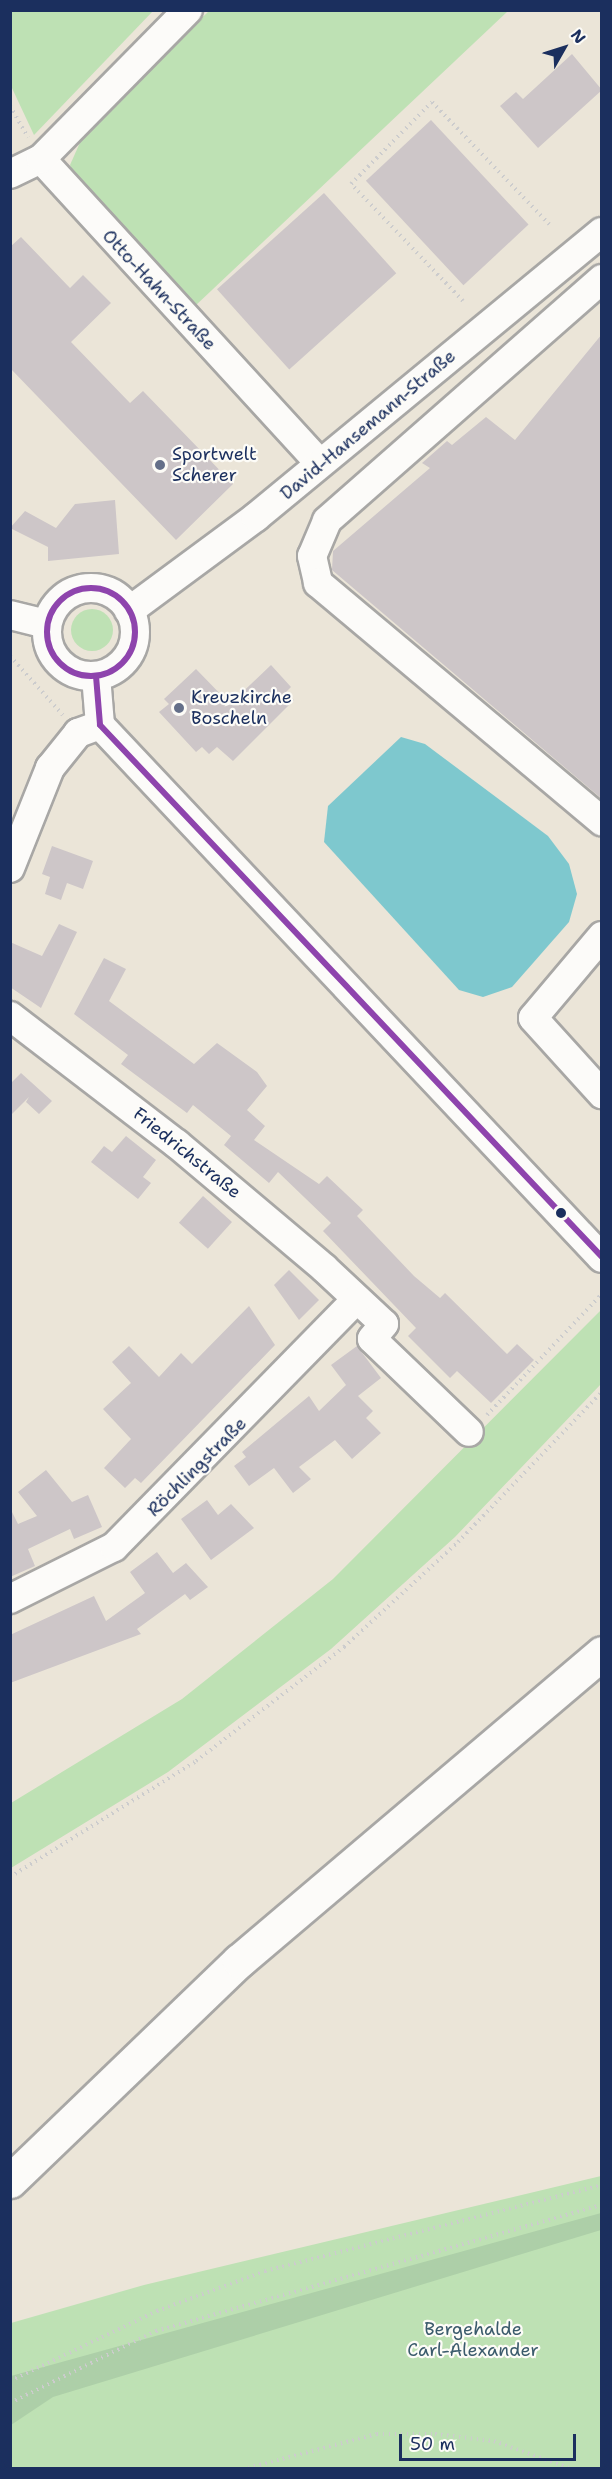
<!DOCTYPE html>
<meta charset="utf-8">
<style>
body{margin:0}
#map{position:relative;width:612px;height:2479px;overflow:hidden;background:#ebe5d8;font-family:"Shantell Sans",sans-serif}
div>[style]{position:absolute}
[style*='--x']{left:calc(var(--x)*1px);top:calc(var(--y)*1px);width:calc(var(--w)*1px);rotate:calc(var(--a)*1deg)}
.green>*{inset:0;background:#bee1b4}
.round{border-radius:50%}
.forest>*{inset:0;background:#adcfa8}
.water>*{inset:0;background:#7ec8ce}
.building>*{inset:0;background:#cdc6c8;transform-origin:0 0}
.path>*{height:4px;margin-top:-2px;transform-origin:0;background:repeating-linear-gradient(90deg,#cccccd 0 1.5px,transparent 0 6px)}
.roads{filter:drop-shadow(2px 0 #a8a7a5) drop-shadow(-2px 0 #a8a7a5) drop-shadow(0 2px #a8a7a5) drop-shadow(0 -2px #a8a7a5)}
.minor>*{height:28px;margin:-14px;padding:0 14px;transform-origin:14px;border-radius:14px;background:#fcfbf9}
.minor>.ring{margin:-14px;padding:0;box-sizing:content-box;background:none;border:28px solid #fcfbf9;border-radius:50%}
.major>*{height:33px;margin:-16.5px;padding:0 16.5px;transform-origin:16.5px;border-radius:16.5px;background:#fcfbf9}
.bus-1>*{height:6px;margin:-3px;padding:0 3px;transform-origin:3px;border-radius:3px;background:#8e44ad}
.bus-1>.ring{margin:-3px;padding:0;box-sizing:content-box;background:none;border:6px solid #8e44ad;border-radius:50%}
.dots>*{width:16px;height:16px;translate:-50% -50%;box-sizing:border-box;border:3px solid #fdfcf7;border-radius:50%}
span{translate:-50% -50%;white-space:nowrap;text-align:center;line-height:1.15;-webkit-text-stroke:4.5px #fdfcf7;paint-order:stroke}
.street-label{font-size:18px;color:#1b2f5e}
.poi-label{font-size:18px;color:#1b2f5e}
.left{translate:0 -50%;text-align:left}
.park-label{font-size:18px;color:#3b5b6c}
.frame{position:absolute;inset:0;border:12px solid #1b2f5e;pointer-events:none}
.north{position:absolute;left:534px;top:18px;width:60px;height:60px;-webkit-text-stroke:4px #fdfcf7;paint-order:stroke;rotate:51deg;font-size:16px;font-weight:700;line-height:24px;text-align:center;color:#1b2f5e}
.north::after{content:'';display:block;margin:auto;width:21px;height:27px;background:#1b2f5e;clip-path:polygon(50% 0,100% 100%,50% 72%,0 100%)}
.scale{position:absolute;left:399px;top:2434px;width:177px;height:27px;box-sizing:border-box;border:3px solid #1b2f5e;border-top:0;padding-left:8px;font-size:18px;line-height:21px;white-space:nowrap;color:#1b2f5e;-webkit-text-stroke:4px #fdfcf7;paint-order:stroke}
</style>
<div id="map">
<div class="green">
<i style="clip-path:polygon(11px 10px,153px 10px,153px 11px,34px 135px,11px 86px)"></i>
<i style="clip-path:polygon(209px 11px,508px 11px,195px 306px,75px 178px,70px 165px,86px 129px)"></i>
<i class="round" style="left:71px;top:609px;width:42px;height:42px"></i>
<i style="clip-path:polygon(601px 1310px,601px 1384px,455px 1537px,331px 1649px,168px 1772px,11px 1868px,11px 1803px,182px 1699px,333px 1579px)"></i>
<i style="clip-path:polygon(601px 2176px,601px 2468px,11px 2468px,11px 2323px,144px 2285px)"></i>
</div>
<div class="forest">
<i style="clip-path:polygon(601px 2213px,601px 2230px,53px 2397px,11px 2425px,11px 2376px)"></i>
</div>
<div class="water">
<i style="clip-path:polygon(401px 737px,425px 744px,548px 836px,569px 864px,577px 894px,569px 922px,512px 987px,483px 997px,459px 990px,324px 842px,328px 806px)"></i>
</div>
<div class="building">
<i style="clip-path:polygon(572px 54px,602px 90px,538px 148px,500px 106px,516px 92px,523px 99px)"></i>
<i style="left:431px;top:120px;width:143px;height:89px;rotate:47deg"></i>
<i style="left:324px;top:193px;width:108px;height:144px;rotate:48deg"></i>
<i style="clip-path:polygon(21px 237px,70px 288px,83px 275px,111px 303px,71px 342px,130px 403px,143px 391px,233px 484px,176px 540px,10px 368px,10px 247px)"></i>
<i style="clip-path:polygon(602px 334px,602px 799px,332px 570px,333px 551px,430px 468px,422px 463px,447px 441px,452px 445px,486px 417px,515px 440px)"></i>
<i style="clip-path:polygon(115px 500px,119px 554px,48px 561px,48px 547px,10px 528px,25px 511px,56px 528px,75px 504px)"></i>
<i style="clip-path:polygon(271px 665px,291px 687px,286px 692px,294px 700px,233px 761px,217px 747px,209px 754px,202px 747px,196px 752px,159px 712px,169px 704px,164px 699px,196px 669px,230px 704px)"></i>
<i style="clip-path:polygon(52px 846px,93px 861px,83px 889px,67px 883px,61px 900px,45px 894px,50px 877px,42px 874px)"></i>
<i style="clip-path:polygon(59px 924px,77px 932px,41px 1008px,10px 987px,10px 942px,42px 956px)"></i>
<i style="clip-path:polygon(104px 958px,126px 969px,109px 1001px,194px 1064px,217px 1043px,257px 1072px,267px 1086px,247px 1110px,265px 1126px,254px 1140px,319px 1184px,327px 1176px,363px 1210px,357px 1216px,414px 1276px,440px 1298px,445px 1293px,507px 1354px,517px 1344px,534px 1360px,491px 1403px,457px 1371px,450px 1378px,408px 1336px,416px 1328px,323px 1231px,331px 1223px,278px 1172px,269px 1183px,224px 1145px,231px 1136px,193px 1105px,187px 1113px,121px 1064px,128px 1055px,74px 1014px)"></i>
<i style="clip-path:polygon(21px 1073px,52px 1101px,39px 1114px,26px 1102px,29px 1097px,10px 1116px,10px 1084px)"></i>
<i style="clip-path:polygon(126px 1136px,156px 1160px,143px 1177px,151px 1183px,138px 1199px,91px 1162px,104px 1146px,112px 1152px)"></i>
<i style="left:203px;top:1196px;width:39px;height:36px;rotate:42deg"></i>
<i style="clip-path:polygon(289px 1270px,319px 1300px,299px 1320px,274px 1285px)"></i>
<i style="clip-path:polygon(249px 1306px,275px 1345px,141px 1483px,135px 1478px,125px 1488px,104px 1468px,131px 1439px,103px 1409px,131px 1383px,112px 1362px,129px 1346px,159px 1377px,181px 1353px,192px 1364px)"></i>
<i style="clip-path:polygon(357px 1346px,381px 1378px,358px 1396px,373px 1411px,366px 1418px,381px 1433px,352px 1459px,335px 1440px,299px 1467px,311px 1479px,293px 1493px,274px 1468px,249px 1486px,234px 1466px,246px 1457px,242px 1452px,309px 1396px,319px 1411px,346px 1385px,331px 1365px)"></i>
<i style="clip-path:polygon(46px 1470px,72px 1502px,88px 1495px,102px 1527px,74px 1539px,70px 1529px,28px 1549px,35px 1566px,10px 1577px,10px 1508px,18px 1524px,37px 1516px,18px 1492px)"></i>
<i style="clip-path:polygon(207px 1500px,218px 1515px,231px 1504px,254px 1528px,211px 1560px,181px 1519px)"></i>
<i style="clip-path:polygon(157px 1552px,173px 1573px,186px 1563px,208px 1587px,190px 1600px,185px 1594px,137px 1629px,141px 1634px,10px 1683px,10px 1635px,94px 1596px,106px 1621px,145px 1593px,130px 1572px)"></i>
</div>
<div class="path">
<i style="--x:10;--y:106;--w:36;--a:60"></i>
<i style="--x:463;--y:301;--w:162;--a:-133.7"></i>
<i style="--x:351;--y:184;--w:115;--a:-45.4"></i>
<i style="--x:432;--y:102;--w:170;--a:46.2"></i>
<i style="--x:10;--y:656;--w:79;--a:48.1"></i>
<i style="--x:487;--y:1415;--w:167;--a:-46.5"></i>
<i style="--x:10;--y:1877;--w:219;--a:-31.9"></i>
<i style="--x:196;--y:1761;--w:187;--a:-37.6"></i>
<i style="--x:344;--y:1647;--w:155;--a:-42.6"></i>
<i style="--x:458;--y:1542;--w:208;--a:-46.2"></i>
<i style="--x:10;--y:2381;--w:163;--a:-25.5"></i>
<i style="--x:157;--y:2311;--w:115;--a:-20.3"></i>
<i style="--x:265;--y:2271;--w:348;--a:-14.3"></i>
<i style="--x:10;--y:2403;--w:163;--a:-26.3"></i>
<i style="--x:156;--y:2331;--w:463;--a:-15.8"></i>
<i style="--x:248;--y:2468;--w:133;--a:-14.8"></i>
<i style="--x:377;--y:2434;--w:58;--a:0"></i>
<i style="--x:435;--y:2434;--w:59;--a:6.8"></i>
<i style="--x:494;--y:2441;--w:80;--a:19.8"></i>
</div>
<div class="roads">
<div class="minor">
<i style="--x:41;--y:159;--w:413;--a:47.5"></i>
<i style="--x:10;--y:174;--w:34;--a:-26"></i>
<i style="--x:41;--y:159;--w:209;--a:-45.4"></i>
<i style="--x:602;--y:279;--w:366;--a:138.7"></i>
<i style="--x:327;--y:521;--w:38;--a:113"></i>
<i style="--x:312;--y:556;--w:28;--a:77"></i>
<i style="--x:318;--y:583;--w:371;--a:40"></i>
<i class="ring" style="left:47px;top:588px;width:60px;height:60px"></i>
<i style="--x:129;--y:611;--w:158;--a:-36.5"></i>
<i style="--x:256;--y:517;--w:448;--a:-39.5"></i>
<i style="--x:10;--y:615;--w:38;--a:14"></i>
<i style="--x:96;--y:676;--w:49;--a:85.3"></i>
<i style="--x:100;--y:725;--w:732;--a:46.72"></i>
<i style="--x:10;--y:868;--w:108;--a:-68.2"></i>
<i style="--x:50;--y:768;--w:45;--a:-51.3"></i>
<i style="--x:78;--y:733;--w:23;--a:-20"></i>
<i style="--x:602;--y:936;--w:107;--a:130.1"></i>
<i style="--x:533;--y:1018;--w:103;--a:47.8"></i>
<i style="--x:10;--y:1016;--w:210;--a:37.5"></i>
<i style="--x:177;--y:1144;--w:192;--a:40.1"></i>
<i style="--x:324;--y:1268;--w:82;--a:43"></i>
<i style="--x:384;--y:1324;--w:19;--a:129"></i>
<i style="--x:372;--y:1339;--w:134;--a:43.8"></i>
<i style="--x:10;--y:1599;--w:116;--a:-26.6"></i>
<i style="--x:114;--y:1547;--w:346;--a:-45.6"></i>
</div>
<div class="major">
<i style="--x:10;--y:2181;--w:318;--a:-43.9"></i>
<i style="--x:239;--y:1961;--w:476;--a:-40.3"></i>
</div>
</div>
<div class="bus-1">
<i class="ring" style="left:47px;top:588px;width:82px;height:82px"></i>
<i style="--x:96;--y:676;--w:49;--a:85.3"></i>
<i style="--x:100;--y:725;--w:731;--a:46.66"></i>
</div>
<div class="dots">
<i style="left:160px;top:465px;background:#646f89"></i>
<i style="left:179px;top:708px;background:#646f89"></i>
<i style="left:561px;top:1213px;background:#1b2f5e"></i>
</div>
<div class="street-label">
<span style="left:159px;top:290px;rotate:47deg">Otto-Hahn-Straße</span>
<span style="left:368px;top:425px;rotate:-40deg">David-Hansemann-Straße</span>
<span style="left:187px;top:1153px;rotate:39deg">Friedrichstraße</span>
<span style="left:197px;top:1467px;rotate:-45deg">Röchlingstraße</span>
</div>
<div class="poi-label">
<span class="left" style="left:172px;top:465px">Sportwelt<br>Scherer</span>
<span class="left" style="left:191px;top:708px">Kreuzkirche<br>Boscheln</span>
</div>
<div class="park-label">
<span style="left:473px;top:2340px">Bergehalde<br>Carl-Alexander</span>
</div>
<div class="frame"></div>
<div class="north">N</div>
<div class="scale">50 m</div>
</div>
